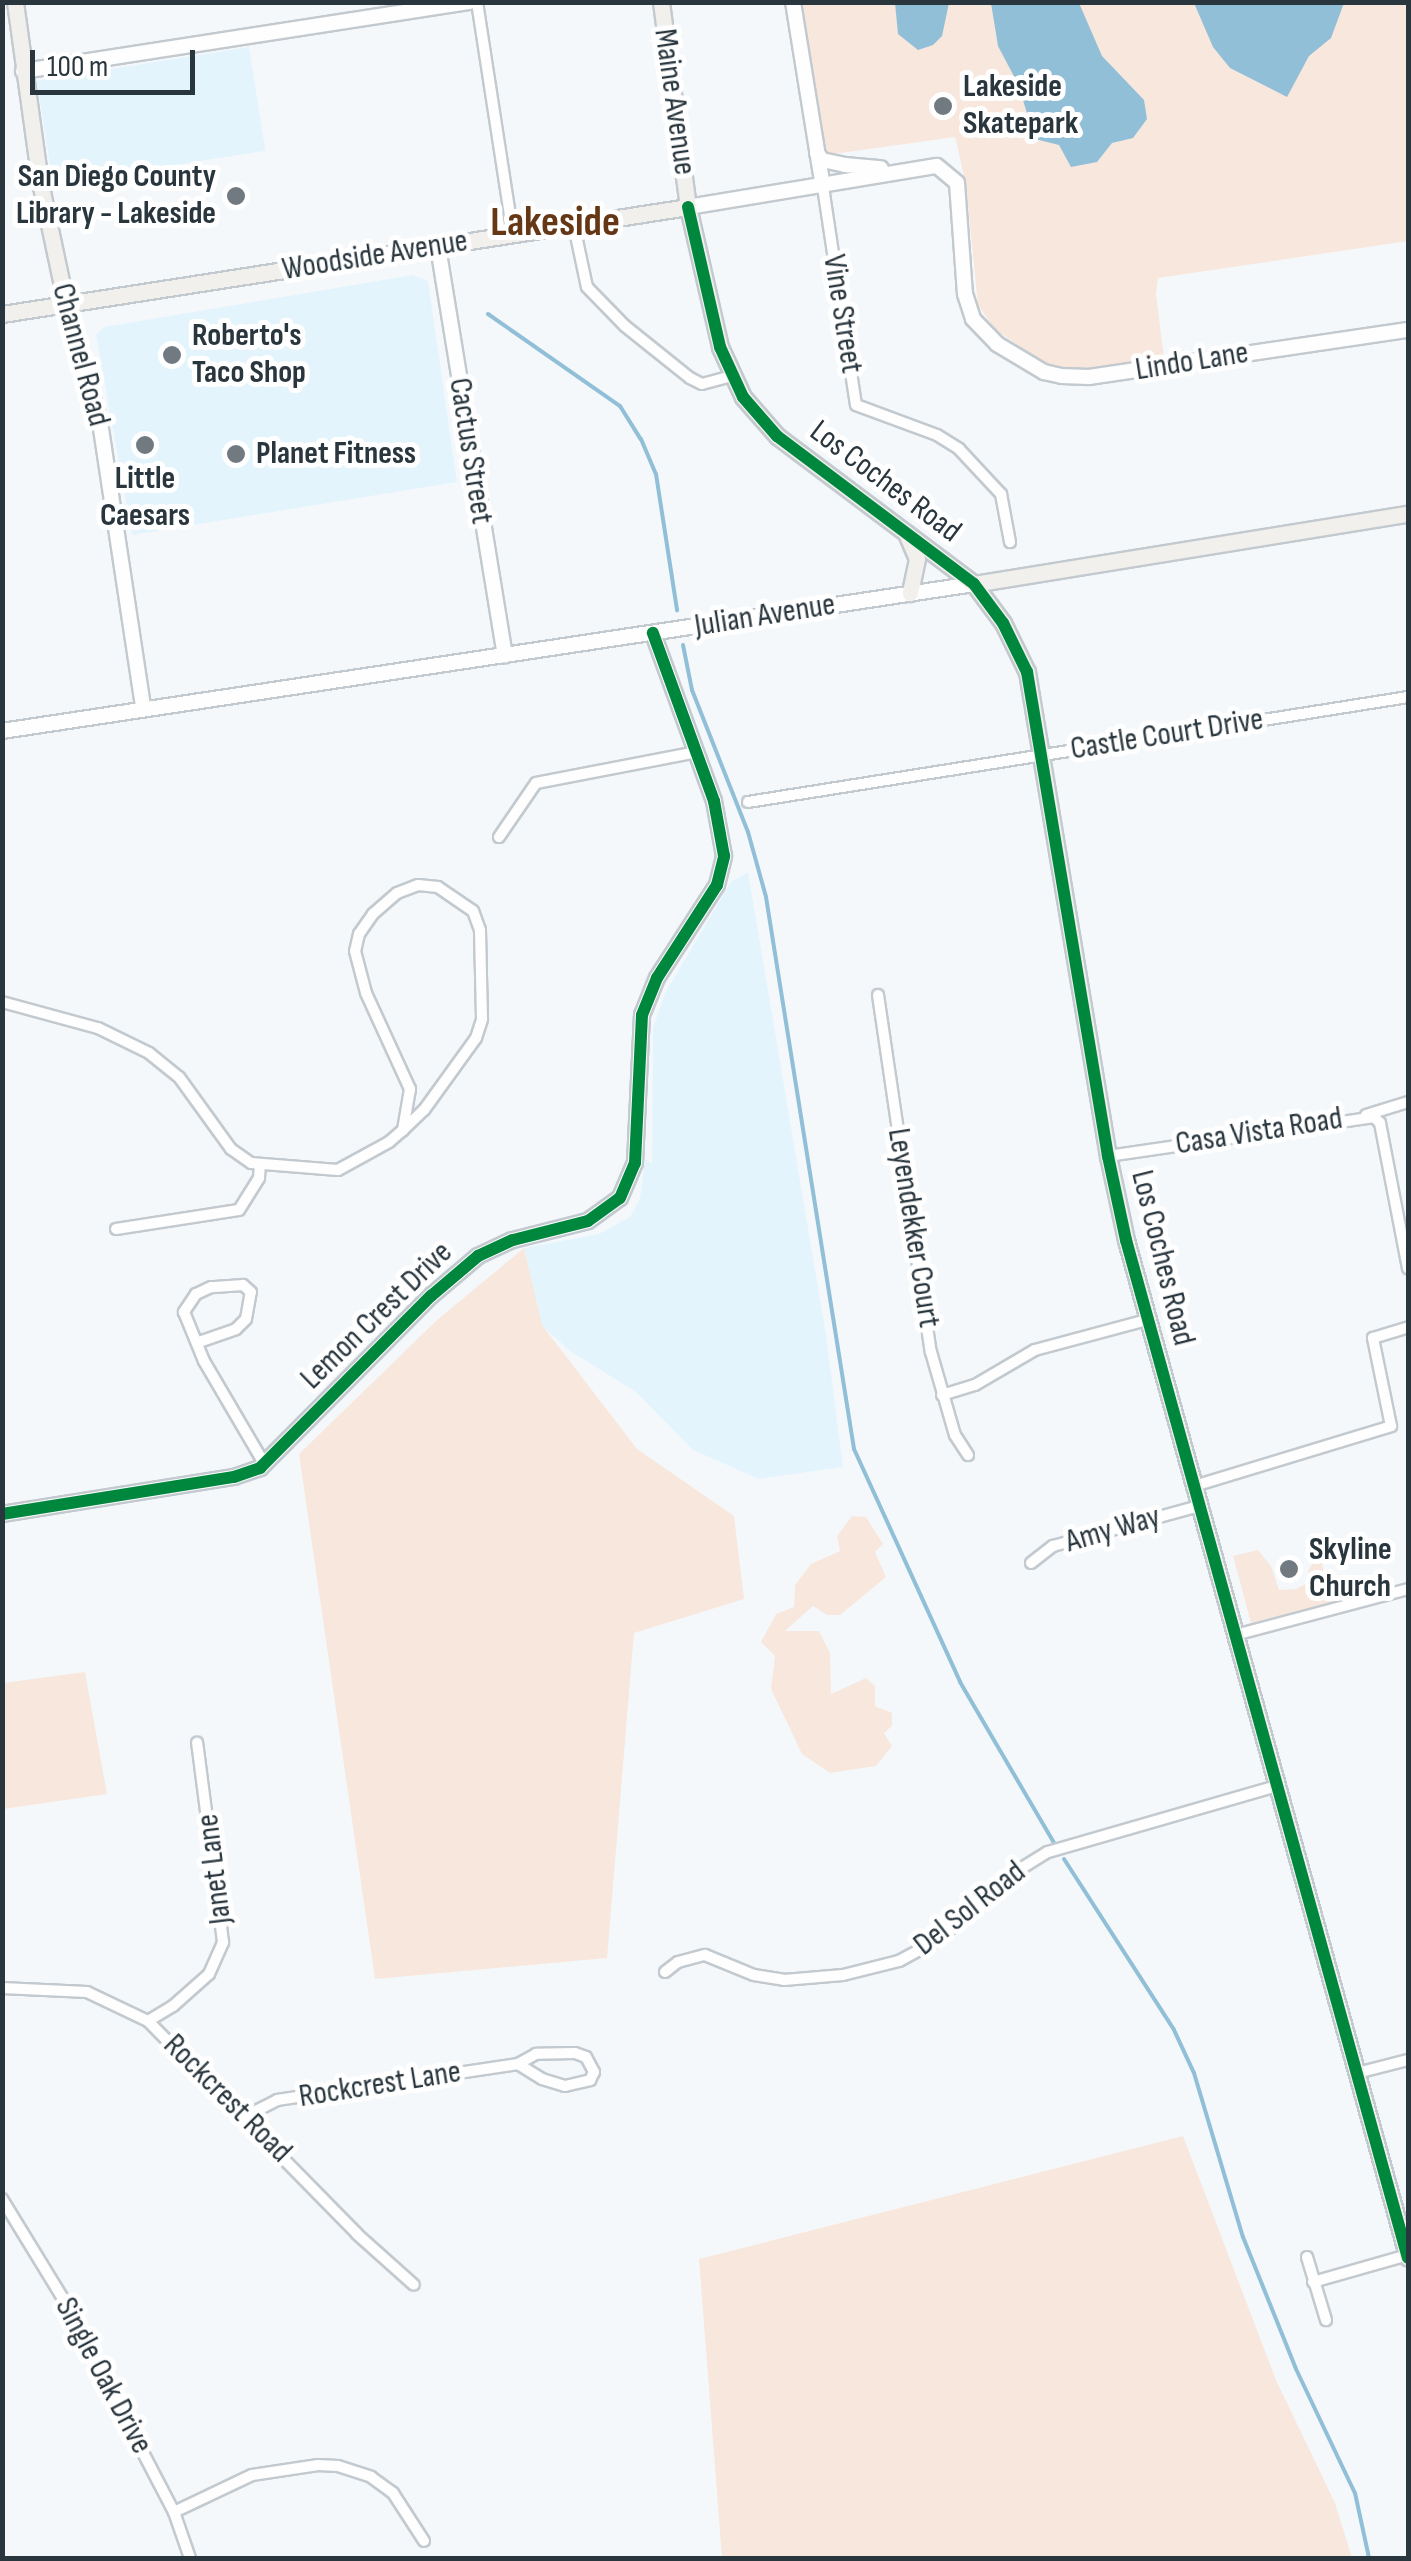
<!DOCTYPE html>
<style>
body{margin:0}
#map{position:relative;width:1411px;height:2561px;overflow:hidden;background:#f5f8fb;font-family:"Sofia Sans Condensed",sans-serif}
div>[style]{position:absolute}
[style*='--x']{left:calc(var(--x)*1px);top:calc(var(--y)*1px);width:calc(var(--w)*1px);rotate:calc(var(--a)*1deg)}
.built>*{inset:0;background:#e4f4fd;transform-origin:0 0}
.green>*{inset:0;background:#f8e7dd}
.water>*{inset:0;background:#90bfd7}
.stream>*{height:4px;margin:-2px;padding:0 2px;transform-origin:2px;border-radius:2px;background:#90bfd7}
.roads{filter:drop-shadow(2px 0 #c3cacf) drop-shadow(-2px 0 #c3cacf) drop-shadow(0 2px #c3cacf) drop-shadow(0 -2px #c3cacf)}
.minor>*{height:10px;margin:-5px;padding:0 5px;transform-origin:5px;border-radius:5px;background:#fefefe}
.tertiary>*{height:14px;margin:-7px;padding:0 7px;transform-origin:7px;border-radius:7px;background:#fefefe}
.secondary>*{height:15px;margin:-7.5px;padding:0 7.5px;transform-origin:7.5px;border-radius:7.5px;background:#f2f0ed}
.cycleway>*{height:12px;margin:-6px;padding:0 6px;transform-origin:6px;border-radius:6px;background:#00873e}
.dots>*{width:28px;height:28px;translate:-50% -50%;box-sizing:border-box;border:5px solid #fff;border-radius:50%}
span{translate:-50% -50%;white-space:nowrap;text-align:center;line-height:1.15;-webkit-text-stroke:10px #fff;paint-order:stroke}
.poi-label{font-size:32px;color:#29363e;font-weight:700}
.left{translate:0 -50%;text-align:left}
.right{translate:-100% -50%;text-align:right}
.street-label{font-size:32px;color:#29363e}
.district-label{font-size:42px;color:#653715;font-weight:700}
.frame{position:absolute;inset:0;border:5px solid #29363e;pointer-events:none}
.scale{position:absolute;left:30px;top:50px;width:165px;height:45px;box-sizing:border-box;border:5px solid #29363e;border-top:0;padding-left:12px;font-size:30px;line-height:35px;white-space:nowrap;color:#29363e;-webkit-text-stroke:8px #fff;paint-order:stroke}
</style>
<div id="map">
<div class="built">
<i style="left:249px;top:47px;width:105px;height:215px;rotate:81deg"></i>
<i style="clip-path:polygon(413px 275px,428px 281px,457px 482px,132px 535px,96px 335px,104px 327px)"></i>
<i style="clip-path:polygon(748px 872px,826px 1335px,843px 1467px,759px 1479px,693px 1450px,636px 1392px,570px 1351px,541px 1325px,524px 1248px,599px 1234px,630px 1217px,640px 1198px,645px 1159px,652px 1163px,653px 1028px,665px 993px,731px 882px)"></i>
</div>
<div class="green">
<i style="clip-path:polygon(802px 3px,1408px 3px,1408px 241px,1158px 278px,1156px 294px,1164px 358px,1092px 371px,1068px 371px,1046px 365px,995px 329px,978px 305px,966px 184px,955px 137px,826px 155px)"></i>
<i style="clip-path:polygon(524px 1248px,542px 1325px,637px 1449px,734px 1516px,744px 1599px,634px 1633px,607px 1958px,375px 1979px,299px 1454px,437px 1320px)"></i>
<i style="clip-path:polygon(852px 1516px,866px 1517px,883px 1544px,875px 1552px,886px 1577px,840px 1615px,827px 1615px,813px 1606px,785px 1631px,819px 1631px,830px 1653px,831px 1694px,866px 1678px,875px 1686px,875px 1706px,892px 1713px,892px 1726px,884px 1733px,892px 1746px,876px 1766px,830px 1773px,802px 1754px,771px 1689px,775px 1656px,761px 1642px,776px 1614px,794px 1607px,795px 1585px,811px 1564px,840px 1551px,837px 1536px)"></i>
<i style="clip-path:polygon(1258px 1550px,1271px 1566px,1279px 1590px,1296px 1589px,1310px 1582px,1308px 1571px,1317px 1555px,1320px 1557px,1332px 1602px,1251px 1623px,1233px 1556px)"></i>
<i style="clip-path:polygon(85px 1672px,107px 1794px,3px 1809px,3px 1683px)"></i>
<i style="clip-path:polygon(1183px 2136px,1276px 2380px,1335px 2503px,1352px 2558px,722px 2558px,699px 2259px)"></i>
</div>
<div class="water">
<i style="clip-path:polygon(895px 3px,949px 3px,942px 36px,933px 45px,918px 50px,898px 34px)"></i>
<i style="clip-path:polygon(991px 3px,1079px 3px,1102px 56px,1144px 100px,1147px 119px,1133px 138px,1112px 143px,1097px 162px,1071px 167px,1059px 145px,1035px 139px,1018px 84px,998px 46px)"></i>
<i style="clip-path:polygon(1194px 3px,1344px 3px,1331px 38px,1309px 56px,1287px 97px,1230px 68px,1213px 47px)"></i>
</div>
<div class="stream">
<i style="--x:488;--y:314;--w:161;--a:34.9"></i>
<i style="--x:620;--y:406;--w:39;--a:58"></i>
<i style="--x:641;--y:439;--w:38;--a:67"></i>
<i style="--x:656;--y:474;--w:138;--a:81.2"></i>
<i style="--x:683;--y:645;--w:46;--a:78.7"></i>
<i style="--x:692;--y:690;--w:153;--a:68.5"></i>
<i style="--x:748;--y:832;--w:67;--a:74.5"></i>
<i style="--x:766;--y:897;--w:559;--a:80.94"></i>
<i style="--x:854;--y:1449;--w:256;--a:65.5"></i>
<i style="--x:960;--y:1682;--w:186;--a:59.7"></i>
<i style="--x:1064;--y:1859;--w:203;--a:57.2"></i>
<i style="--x:1174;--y:2030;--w:47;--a:65.1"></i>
<i style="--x:1194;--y:2073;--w:171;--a:73.4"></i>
<i style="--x:1243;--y:2237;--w:142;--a:68.1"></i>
<i style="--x:1296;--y:2369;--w:137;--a:64.6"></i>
<i style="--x:1355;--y:2493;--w:66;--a:77.8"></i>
</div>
<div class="roads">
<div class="minor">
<i style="--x:477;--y:2;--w:236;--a:81.2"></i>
<i style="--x:823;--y:187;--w:220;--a:81.4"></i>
<i style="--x:856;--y:405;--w:86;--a:20.3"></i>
<i style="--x:937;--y:435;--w:26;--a:32"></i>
<i style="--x:959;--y:449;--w:62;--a:47"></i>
<i style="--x:1001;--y:494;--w:49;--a:79.4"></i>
<i style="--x:574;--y:226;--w:62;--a:78"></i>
<i style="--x:587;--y:287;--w:54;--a:45.7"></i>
<i style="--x:625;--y:326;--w:83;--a:38.7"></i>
<i style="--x:690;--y:378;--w:13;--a:27"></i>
<i style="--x:702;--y:384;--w:31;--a:-15"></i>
<i style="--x:748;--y:802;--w:668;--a:-9.04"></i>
<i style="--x:499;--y:837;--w:65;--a:-55.6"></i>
<i style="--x:536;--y:783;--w:164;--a:-10.9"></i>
<i style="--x:878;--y:995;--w:361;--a:81.6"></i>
<i style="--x:931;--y:1352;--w:86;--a:73.9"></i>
<i style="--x:955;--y:1435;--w:24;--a:57"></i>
<i style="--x:2;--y:1002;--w:99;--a:15.2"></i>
<i style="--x:98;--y:1028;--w:57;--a:26.1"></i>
<i style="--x:149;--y:1053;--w:38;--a:39"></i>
<i style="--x:179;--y:1077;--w:89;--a:54.2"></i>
<i style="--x:231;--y:1149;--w:24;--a:35"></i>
<i style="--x:251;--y:1163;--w:87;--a:4.6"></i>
<i style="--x:338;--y:1170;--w:58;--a:-28.8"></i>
<i style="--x:389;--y:1142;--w:18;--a:-41"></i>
<i style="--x:403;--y:1130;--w:29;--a:-44"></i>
<i style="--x:424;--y:1110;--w:89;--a:-54.2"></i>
<i style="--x:476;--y:1038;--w:20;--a:-72"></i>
<i style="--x:482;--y:1019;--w:89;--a:-91.3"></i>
<i style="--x:480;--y:930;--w:20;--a:-110"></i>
<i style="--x:473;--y:911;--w:42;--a:-145.6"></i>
<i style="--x:438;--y:887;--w:20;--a:-174"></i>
<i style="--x:418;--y:885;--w:22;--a:159"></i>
<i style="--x:397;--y:893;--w:32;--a:139"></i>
<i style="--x:373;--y:914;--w:24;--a:125"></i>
<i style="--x:359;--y:934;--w:17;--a:103"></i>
<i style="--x:355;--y:951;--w:43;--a:75.3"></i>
<i style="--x:366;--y:993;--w:106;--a:65.4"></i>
<i style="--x:410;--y:1089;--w:42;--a:99.7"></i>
<i style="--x:1366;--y:1115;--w:44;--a:-17.2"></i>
<i style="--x:1108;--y:1156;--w:269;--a:-8.3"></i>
<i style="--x:1374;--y:1117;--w:8;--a:45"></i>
<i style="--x:1380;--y:1123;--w:148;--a:79.1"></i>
<i style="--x:116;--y:1229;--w:124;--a:-8.8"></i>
<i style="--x:239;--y:1210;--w:38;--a:-58"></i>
<i style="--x:259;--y:1178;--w:14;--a:-86"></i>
<i style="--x:199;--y:1342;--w:39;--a:-19"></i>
<i style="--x:236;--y:1329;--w:14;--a:-45"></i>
<i style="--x:246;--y:1319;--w:27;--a:-80"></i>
<i style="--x:251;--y:1292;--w:11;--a:-139"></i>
<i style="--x:243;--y:1285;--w:32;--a:176"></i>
<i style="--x:211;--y:1287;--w:17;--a:155"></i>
<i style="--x:196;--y:1294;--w:22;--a:124"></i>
<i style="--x:184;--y:1312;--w:53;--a:67.8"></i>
<i style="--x:204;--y:1361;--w:121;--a:59.6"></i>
<i style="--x:942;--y:1395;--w:34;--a:-17"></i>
<i style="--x:975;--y:1385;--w:69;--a:-30.3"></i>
<i style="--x:1035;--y:1350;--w:116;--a:-15"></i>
<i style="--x:1194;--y:1486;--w:206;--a:-16.9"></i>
<i style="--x:1391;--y:1426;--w:90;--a:-101.6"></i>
<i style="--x:1373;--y:1338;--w:37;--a:-17"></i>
<i style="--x:1031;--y:1563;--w:28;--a:-38"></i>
<i style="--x:1053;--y:1546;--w:151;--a:-15.3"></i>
<i style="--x:1239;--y:1634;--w:175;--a:-14.9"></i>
<i style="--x:665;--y:1972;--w:16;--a:-38"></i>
<i style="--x:678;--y:1962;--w:28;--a:-15"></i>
<i style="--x:705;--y:1955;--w:53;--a:22.2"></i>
<i style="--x:754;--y:1975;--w:30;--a:9"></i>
<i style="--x:784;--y:1980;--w:59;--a:-4.8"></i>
<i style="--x:843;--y:1975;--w:58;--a:-14"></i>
<i style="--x:899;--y:1961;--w:42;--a:-28.4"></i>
<i style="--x:936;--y:1941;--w:107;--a:-40.8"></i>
<i style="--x:1017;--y:1871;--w:36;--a:-32"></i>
<i style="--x:1048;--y:1852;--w:238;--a:-16.1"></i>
<i style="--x:2;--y:1988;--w:85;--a:2.7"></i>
<i style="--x:87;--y:1992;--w:68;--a:25.4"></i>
<i style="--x:148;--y:2021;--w:298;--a:45.5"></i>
<i style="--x:357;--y:2234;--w:76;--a:41.8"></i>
<i style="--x:148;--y:2021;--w:29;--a:-31"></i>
<i style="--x:173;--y:2006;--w:48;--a:-41.6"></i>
<i style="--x:209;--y:1974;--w:35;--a:-66"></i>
<i style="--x:223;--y:1942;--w:201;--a:-97.4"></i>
<i style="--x:1357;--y:2073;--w:53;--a:-14.3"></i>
<i style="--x:246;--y:2116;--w:35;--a:-27"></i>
<i style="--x:277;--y:2100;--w:244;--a:-8.5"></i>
<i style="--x:518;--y:2064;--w:28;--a:32"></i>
<i style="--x:542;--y:2079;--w:24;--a:17"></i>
<i style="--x:565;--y:2086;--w:26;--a:-13"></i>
<i style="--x:590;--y:2080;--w:9;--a:-63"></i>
<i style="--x:594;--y:2072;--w:17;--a:-118"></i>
<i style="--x:586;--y:2057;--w:12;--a:-160"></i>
<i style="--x:575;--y:2053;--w:39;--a:179"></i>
<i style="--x:536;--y:2054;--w:21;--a:151"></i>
<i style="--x:2;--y:2199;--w:115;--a:58.5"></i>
<i style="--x:62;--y:2297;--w:242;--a:62.5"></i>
<i style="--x:174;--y:2512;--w:49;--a:70.8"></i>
<i style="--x:1307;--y:2257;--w:66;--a:73.2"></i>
<i style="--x:1313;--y:2282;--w:99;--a:-15.9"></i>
<i style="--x:174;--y:2512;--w:86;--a:-25.4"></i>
<i style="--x:252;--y:2475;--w:67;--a:-8.6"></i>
<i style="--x:318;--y:2465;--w:20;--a:3"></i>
<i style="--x:338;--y:2466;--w:35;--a:18"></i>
<i style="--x:371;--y:2477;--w:27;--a:36"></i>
<i style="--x:393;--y:2493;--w:57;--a:57.1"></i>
</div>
<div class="tertiary">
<i style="--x:793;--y:2;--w:187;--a:80.8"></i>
<i style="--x:23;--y:71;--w:452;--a:-8.8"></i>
<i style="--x:817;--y:153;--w:9;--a:54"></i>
<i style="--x:822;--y:160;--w:24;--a:12"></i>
<i style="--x:845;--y:165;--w:36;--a:5"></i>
<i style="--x:688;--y:207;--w:252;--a:-9.4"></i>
<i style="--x:937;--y:166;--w:26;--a:40"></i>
<i style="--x:957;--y:183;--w:111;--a:85.9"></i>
<i style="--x:965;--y:294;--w:26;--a:72"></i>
<i style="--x:973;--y:319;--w:35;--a:46"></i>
<i style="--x:997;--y:344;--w:55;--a:30.8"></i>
<i style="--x:1044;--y:372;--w:18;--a:13"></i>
<i style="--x:1062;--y:376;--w:27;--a:2"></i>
<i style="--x:1089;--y:377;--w:322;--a:-8.4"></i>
<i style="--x:438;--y:247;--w:414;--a:80.7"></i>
<i style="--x:66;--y:304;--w:123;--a:73.9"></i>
<i style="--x:100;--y:422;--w:288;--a:81.4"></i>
<i style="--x:2;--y:731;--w:983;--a:-8.6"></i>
<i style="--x:2;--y:1514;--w:235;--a:-9.1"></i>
<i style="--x:234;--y:1477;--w:28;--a:-19"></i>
<i style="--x:260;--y:1468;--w:243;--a:-45.2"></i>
<i style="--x:431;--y:1296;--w:62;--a:-40.4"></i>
<i style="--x:478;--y:1256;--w:38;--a:-25"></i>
<i style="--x:513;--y:1240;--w:77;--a:-14.2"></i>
<i style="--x:588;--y:1221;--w:39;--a:-36"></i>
<i style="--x:620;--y:1198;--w:38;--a:-67"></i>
<i style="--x:635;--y:1163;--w:148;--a:-87.3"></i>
<i style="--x:642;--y:1015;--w:40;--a:-68"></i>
<i style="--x:657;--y:978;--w:111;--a:-57.2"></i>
<i style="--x:717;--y:885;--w:30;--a:-76"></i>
<i style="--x:724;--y:856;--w:56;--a:-100.3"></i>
<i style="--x:714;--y:801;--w:179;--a:-110"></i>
</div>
<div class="secondary">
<i style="--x:15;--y:2;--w:182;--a:82.1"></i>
<i style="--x:40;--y:182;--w:125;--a:78"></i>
<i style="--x:661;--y:2;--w:207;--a:82.5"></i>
<i style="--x:688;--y:207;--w:144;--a:77.1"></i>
<i style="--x:720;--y:347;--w:55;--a:65.3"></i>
<i style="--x:743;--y:397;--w:52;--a:48.9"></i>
<i style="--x:777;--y:436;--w:246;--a:36.9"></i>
<i style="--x:974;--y:584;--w:49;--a:53.4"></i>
<i style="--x:1003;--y:623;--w:55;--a:63.9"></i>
<i style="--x:1027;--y:672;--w:491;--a:80.5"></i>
<i style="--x:1108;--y:1156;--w:86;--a:77.9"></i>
<i style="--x:1126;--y:1240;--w:1056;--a:74.52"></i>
<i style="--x:2;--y:314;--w:694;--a:-8.87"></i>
<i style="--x:906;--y:533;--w:28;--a:67"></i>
<i style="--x:917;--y:559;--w:35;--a:102"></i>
<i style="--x:974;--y:584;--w:440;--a:-9.2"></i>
</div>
</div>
<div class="cycleway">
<i style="--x:688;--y:207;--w:144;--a:77.1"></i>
<i style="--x:720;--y:347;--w:55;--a:65.3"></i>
<i style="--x:743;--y:397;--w:52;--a:48.9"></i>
<i style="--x:777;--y:436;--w:246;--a:36.9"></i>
<i style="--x:974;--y:584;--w:49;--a:53.4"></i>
<i style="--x:1003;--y:623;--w:55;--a:63.9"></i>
<i style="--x:1027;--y:672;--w:491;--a:80.5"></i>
<i style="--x:1108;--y:1156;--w:86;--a:77.9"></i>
<i style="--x:1126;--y:1240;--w:1056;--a:74.52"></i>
<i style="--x:2;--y:1514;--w:235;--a:-9.1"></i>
<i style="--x:234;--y:1477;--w:28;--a:-19"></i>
<i style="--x:260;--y:1468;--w:243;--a:-45.2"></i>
<i style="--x:431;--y:1296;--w:62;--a:-40.4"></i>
<i style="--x:478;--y:1256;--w:38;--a:-25"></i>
<i style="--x:513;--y:1240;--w:77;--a:-14.2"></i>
<i style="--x:588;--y:1221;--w:39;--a:-36"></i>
<i style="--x:620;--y:1198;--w:38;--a:-67"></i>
<i style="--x:635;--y:1163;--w:148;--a:-87.3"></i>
<i style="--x:642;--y:1015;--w:40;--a:-68"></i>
<i style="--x:657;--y:978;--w:111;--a:-57.2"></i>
<i style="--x:717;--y:885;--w:30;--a:-76"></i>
<i style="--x:724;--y:856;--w:56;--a:-100.3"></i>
<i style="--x:714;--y:801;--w:179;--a:-110"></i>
</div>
<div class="dots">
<i style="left:943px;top:106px;background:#707a80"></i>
<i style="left:236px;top:196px;background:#707a80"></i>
<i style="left:172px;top:355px;background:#707a80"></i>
<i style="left:145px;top:445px;background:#707a80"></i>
<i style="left:236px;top:454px;background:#707a80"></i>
<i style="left:1289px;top:1569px;background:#707a80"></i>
</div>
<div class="poi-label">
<span class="left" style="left:963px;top:106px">Lakeside<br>Skatepark</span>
<span class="right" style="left:216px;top:196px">San Diego County<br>Library - Lakeside</span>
<span class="left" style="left:192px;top:355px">Roberto's<br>Taco Shop</span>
<span class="left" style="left:256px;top:454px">Planet Fitness</span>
<span style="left:145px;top:498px">Little<br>Caesars</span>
<span class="left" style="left:1309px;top:1569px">Skyline<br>Church</span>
</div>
<div class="street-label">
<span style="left:674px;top:102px;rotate:82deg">Maine Avenue</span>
<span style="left:375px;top:256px;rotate:-9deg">Woodside Avenue</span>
<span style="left:842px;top:314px;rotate:81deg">Vine Street</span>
<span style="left:80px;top:355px;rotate:75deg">Channel Road</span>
<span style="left:1192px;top:362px;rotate:-9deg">Lindo Lane</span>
<span style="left:470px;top:451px;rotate:81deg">Cactus Street</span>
<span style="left:885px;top:482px;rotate:37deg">Los Coches Road</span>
<span style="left:765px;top:616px;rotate:-9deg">Julian Avenue</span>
<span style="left:1167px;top:735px;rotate:-9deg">Castle Court Drive</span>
<span style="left:1259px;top:1132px;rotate:-9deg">Casa Vista Road</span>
<span style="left:913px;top:1228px;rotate:81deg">Leyendekker Court</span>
<span style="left:1162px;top:1258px;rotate:76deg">Los Coches Road</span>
<span style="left:377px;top:1316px;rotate:-44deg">Lemon Crest Drive</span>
<span style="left:1113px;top:1530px;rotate:-16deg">Amy Way</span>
<span style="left:215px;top:1869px;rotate:-97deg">Janet Lane</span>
<span style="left:970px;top:1909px;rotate:-38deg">Del Sol Road</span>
<span style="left:380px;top:2085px;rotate:-9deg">Rockcrest Lane</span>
<span style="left:227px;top:2099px;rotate:45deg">Rockcrest Road</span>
<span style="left:103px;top:2376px;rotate:62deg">Single Oak Drive</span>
</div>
<div class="district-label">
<span style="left:555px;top:223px">Lakeside</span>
</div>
<div class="frame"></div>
<div class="scale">100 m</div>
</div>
